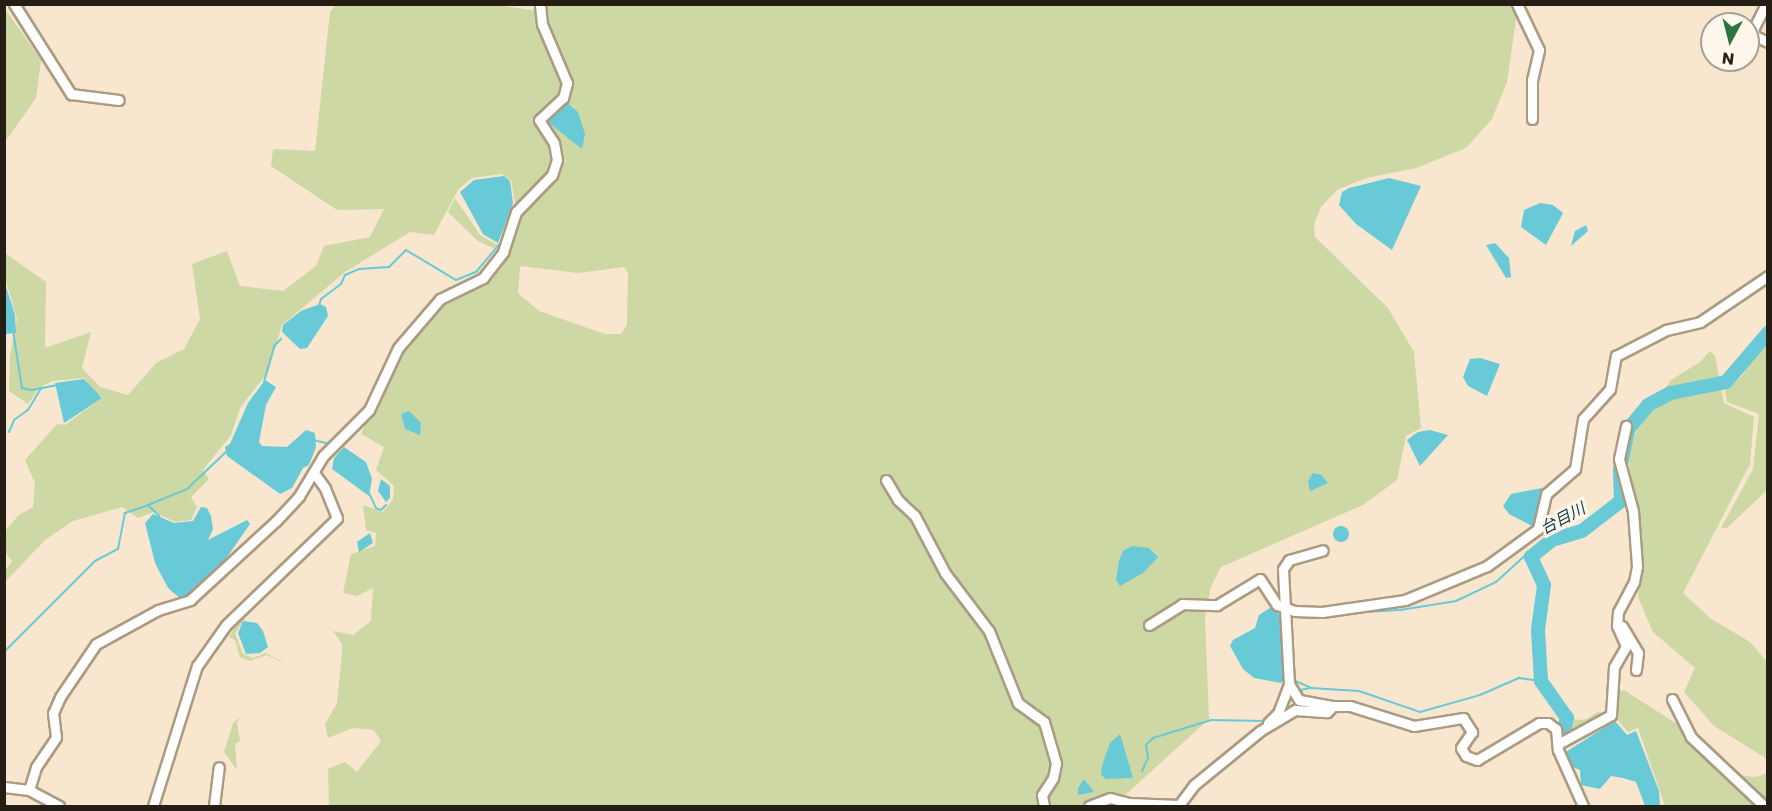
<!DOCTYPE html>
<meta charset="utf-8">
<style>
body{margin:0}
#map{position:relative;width:1772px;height:811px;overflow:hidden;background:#f8e7ce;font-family:Poppins,"Noto Sans JP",sans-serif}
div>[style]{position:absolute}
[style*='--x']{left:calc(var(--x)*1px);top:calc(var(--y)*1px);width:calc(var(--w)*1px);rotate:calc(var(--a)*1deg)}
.green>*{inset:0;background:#cdd8a4}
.water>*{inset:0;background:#68cad7}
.round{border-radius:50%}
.stream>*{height:2px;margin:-1px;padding:0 1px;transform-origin:1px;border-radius:1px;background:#68cad7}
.river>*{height:14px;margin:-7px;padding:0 7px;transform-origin:7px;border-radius:7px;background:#68cad7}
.roads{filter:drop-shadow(2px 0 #ab9b83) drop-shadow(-2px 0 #ab9b83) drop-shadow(0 2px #ab9b83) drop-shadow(0 -2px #ab9b83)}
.minor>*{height:9px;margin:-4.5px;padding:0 4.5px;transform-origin:4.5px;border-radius:4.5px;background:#fff}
span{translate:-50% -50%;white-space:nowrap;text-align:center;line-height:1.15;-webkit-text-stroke:6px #fdf6ec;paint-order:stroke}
.water-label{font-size:16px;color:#0e3d42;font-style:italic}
.frame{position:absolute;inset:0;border:6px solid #241e15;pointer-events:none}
.north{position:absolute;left:1700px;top:12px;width:60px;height:60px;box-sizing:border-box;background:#fdf6ec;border:2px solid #a6a096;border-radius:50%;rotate:187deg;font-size:16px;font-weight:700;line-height:24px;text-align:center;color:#241e15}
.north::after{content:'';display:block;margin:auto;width:21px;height:27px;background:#2e7440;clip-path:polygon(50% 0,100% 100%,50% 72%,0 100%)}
</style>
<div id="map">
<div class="green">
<i style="clip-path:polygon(evenodd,486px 4px,540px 11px,541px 4px,1518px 5px,1507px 82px,1492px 119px,1466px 148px,1416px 168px,1366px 178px,1337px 190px,1321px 207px,1314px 224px,1315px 237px,1388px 308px,1414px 352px,1421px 428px,1406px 436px,1397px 480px,1363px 505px,1221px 567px,1211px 587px,1205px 617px,1209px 719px,1113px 806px,329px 806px,328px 769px,345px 762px,357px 772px,381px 741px,374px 730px,353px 728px,328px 738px,325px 724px,337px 703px,342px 653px,342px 644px,333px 631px,353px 635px,371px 621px,373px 588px,357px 596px,343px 593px,351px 554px,375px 546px,376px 533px,366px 530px,363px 505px,383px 512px,393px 499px,394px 486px,376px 470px,384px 447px,361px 434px,386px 377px,410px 340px,444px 301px,471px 292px,507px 260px,515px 235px,511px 225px,515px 203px,511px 180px,501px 174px,472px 178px,458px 190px,434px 235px,410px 232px,345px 272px,282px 325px,268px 372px,240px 408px,231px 435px,203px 470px,209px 479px,191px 497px,197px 507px,191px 520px,175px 522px,154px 512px,138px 518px,122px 507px,73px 521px,45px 540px,5px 582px,5px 570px,12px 562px,5px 551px,5px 531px,19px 515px,33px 507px,35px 483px,25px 460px,57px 424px,65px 425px,103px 397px,92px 390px,85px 378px,52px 381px,39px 388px,28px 404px,9px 391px,10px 355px,17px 319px,5px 278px,5px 253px,46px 282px,45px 348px,91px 332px,82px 368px,100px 387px,128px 395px,156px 363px,184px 349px,200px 319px,192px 264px,227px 251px,240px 286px,283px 291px,316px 266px,324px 246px,370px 237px,384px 209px,337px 210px,271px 166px,273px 149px,315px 151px,330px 12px,336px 5px,486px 4px,520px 266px,578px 273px,624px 267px,628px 273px,627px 325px,621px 334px,605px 334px,539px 311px,518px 293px,520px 266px)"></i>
<i style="clip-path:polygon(5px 9px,41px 60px,36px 98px,5px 142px)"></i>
<i style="clip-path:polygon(455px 198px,480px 235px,499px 246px,493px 248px,478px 241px,448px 212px)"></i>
<i style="clip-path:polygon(1767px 340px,1767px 490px,1727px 528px,1721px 528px,1753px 469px,1759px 414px,1727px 402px,1725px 390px,1741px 377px)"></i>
<i style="clip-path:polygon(1710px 351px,1715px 356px,1724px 403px,1754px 417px,1750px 464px,1683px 593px,1710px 618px,1750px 642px,1767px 662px,1767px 759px,1714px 726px,1684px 692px,1695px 668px,1653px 632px,1638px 597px,1642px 547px,1629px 466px,1631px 444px,1638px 428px,1671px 380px,1700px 362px)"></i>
<i style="clip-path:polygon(241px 617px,245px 619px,235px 633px,243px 654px,253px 658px,266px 653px,288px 665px,267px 655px,250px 661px,240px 657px,235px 640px,229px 637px)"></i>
<i style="clip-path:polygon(1624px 690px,1677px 724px,1724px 774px,1756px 777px,1767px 773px,1767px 806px,1665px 806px,1638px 728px,1628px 732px,1616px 718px,1612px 701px,1615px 692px)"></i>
<i style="clip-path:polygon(1598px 712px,1607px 713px,1560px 739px,1556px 724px,1569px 719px,1584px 720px)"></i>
<i style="clip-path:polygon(241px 716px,237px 722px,240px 741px,235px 744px,237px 770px,224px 752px,233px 723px)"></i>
</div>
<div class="water">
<i style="clip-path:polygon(566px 102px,578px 112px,585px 134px,582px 149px,548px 122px,549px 116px,559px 112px)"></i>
<i style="clip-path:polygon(504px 176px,510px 181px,513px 203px,498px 243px,483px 234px,460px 192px,474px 180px)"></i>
<i style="clip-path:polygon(1389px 178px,1421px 186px,1392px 250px,1356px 224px,1339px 205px,1342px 192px,1349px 188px)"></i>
<i style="clip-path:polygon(1540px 203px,1553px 205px,1563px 213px,1546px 245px,1521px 227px,1524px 210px)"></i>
<i style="clip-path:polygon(1586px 225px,1588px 231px,1571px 246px,1575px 231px)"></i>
<i style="clip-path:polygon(1495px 243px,1509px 258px,1511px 277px,1506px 278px,1486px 245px)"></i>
<i style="clip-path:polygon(4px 280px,15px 315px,16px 333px,5px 334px)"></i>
<i style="clip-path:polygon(320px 304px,326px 307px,328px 316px,307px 348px,300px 349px,282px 332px,283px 325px,301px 311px)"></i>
<i style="clip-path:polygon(1480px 358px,1500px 364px,1487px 396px,1468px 386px,1463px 377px,1470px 359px)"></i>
<i style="clip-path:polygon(84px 379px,102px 398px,64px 423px,55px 383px)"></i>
<i style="clip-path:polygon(265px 380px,276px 387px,266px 405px,259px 442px,262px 446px,287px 447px,306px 430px,315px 433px,316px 447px,309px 465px,303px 468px,292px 488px,280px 494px,227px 456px,225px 447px,230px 444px,248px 403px)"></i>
<i style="clip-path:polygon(409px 411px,421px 423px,420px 435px,405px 429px,401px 414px)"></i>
<i style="clip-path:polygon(1430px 430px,1448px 435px,1420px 466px,1407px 440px,1418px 432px)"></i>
<i style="clip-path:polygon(344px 447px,366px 462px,372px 479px,369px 496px,332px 469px,334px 458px)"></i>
<i style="clip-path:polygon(1313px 473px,1321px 475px,1328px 483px,1310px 491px,1308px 481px)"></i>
<i style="clip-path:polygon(381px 479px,390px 486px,390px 498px,386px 502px,378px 491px)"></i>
<i style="clip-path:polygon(1542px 488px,1536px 528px,1509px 514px,1503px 506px,1511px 494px)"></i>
<i style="clip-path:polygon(201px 507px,207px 508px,211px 516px,213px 529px,208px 540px,247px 520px,250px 524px,225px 560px,182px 600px,168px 588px,155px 563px,145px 523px,153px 514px,174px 523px,193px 521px)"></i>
<i class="round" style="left:1333px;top:526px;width:16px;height:16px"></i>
<i style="clip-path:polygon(370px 533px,373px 543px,359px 552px,357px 542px)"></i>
<i style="clip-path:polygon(1132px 546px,1149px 548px,1158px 557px,1143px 573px,1120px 586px,1116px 580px,1119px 561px,1123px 551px)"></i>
<i style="clip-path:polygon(1273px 606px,1279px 615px,1286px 678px,1281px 683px,1254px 678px,1243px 669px,1230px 646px,1233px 640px,1255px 628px,1259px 615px)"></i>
<i style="clip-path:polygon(243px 621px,257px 623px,263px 631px,268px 647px,260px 653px,246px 654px,238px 633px)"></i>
<i style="clip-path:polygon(1615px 721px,1627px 735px,1636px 731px,1659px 791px,1660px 806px,1645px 806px,1636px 782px,1623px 778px,1611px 776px,1600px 789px,1581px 785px,1580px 770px,1568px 765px,1564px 753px)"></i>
<i style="clip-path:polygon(1120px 734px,1133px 778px,1106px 779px,1101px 775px,1102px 766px,1110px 743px)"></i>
<i style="clip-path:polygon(1084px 779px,1094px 792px,1078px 795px,1078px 788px)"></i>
</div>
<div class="stream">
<i style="--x:319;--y:306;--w:7;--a:-74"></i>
<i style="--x:321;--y:299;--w:25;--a:-37"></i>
<i style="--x:341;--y:284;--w:10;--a:-66"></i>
<i style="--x:345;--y:275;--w:15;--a:-23"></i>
<i style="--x:359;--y:269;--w:30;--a:-4"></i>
<i style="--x:389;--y:267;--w:24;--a:-45"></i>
<i style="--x:406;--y:250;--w:58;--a:31"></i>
<i style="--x:456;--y:280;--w:22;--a:-22"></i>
<i style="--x:476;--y:272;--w:38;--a:-50"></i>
<i style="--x:13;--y:331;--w:58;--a:81"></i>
<i style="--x:22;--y:388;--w:10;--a:11"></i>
<i style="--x:32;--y:390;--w:26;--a:-11"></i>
<i style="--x:264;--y:382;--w:37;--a:-74"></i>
<i style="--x:274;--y:346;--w:10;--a:-45"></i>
<i style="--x:9;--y:432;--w:13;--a:-67"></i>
<i style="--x:14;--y:420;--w:17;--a:-36"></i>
<i style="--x:28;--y:410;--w:26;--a:-59"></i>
<i style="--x:313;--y:440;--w:17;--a:13"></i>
<i style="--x:369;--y:493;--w:17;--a:65"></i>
<i style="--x:376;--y:508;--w:5;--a:22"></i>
<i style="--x:381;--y:510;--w:7;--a:-45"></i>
<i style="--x:148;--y:505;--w:42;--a:-22.3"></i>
<i style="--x:187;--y:489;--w:54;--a:-43.5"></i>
<i style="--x:1299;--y:616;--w:101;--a:-3.4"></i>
<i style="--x:1400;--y:610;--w:57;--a:-9.1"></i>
<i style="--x:1456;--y:601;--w:44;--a:-25.4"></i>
<i style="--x:1496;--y:582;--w:46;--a:-42.4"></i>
<i style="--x:1530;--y:551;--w:8;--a:7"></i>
<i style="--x:4;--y:652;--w:129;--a:-45"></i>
<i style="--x:95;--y:561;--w:26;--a:-28"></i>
<i style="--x:118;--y:549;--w:37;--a:-79"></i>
<i style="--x:125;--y:513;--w:24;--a:-19"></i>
<i style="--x:148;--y:505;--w:16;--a:45"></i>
<i style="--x:1291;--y:679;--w:22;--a:24"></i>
<i style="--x:1311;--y:688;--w:48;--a:3.6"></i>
<i style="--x:1359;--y:691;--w:65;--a:19"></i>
<i style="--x:1420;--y:712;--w:62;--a:-15.8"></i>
<i style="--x:1480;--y:695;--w:43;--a:-23.6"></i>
<i style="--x:1519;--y:678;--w:22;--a:8"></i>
<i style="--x:1296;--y:691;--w:14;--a:-12"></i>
<i style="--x:1142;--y:771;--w:14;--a:-65"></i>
<i style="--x:1148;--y:758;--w:13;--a:-99"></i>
<i style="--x:1146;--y:745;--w:10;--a:-45"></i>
<i style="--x:1153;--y:738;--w:61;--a:-17.2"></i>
<i style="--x:1211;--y:720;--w:54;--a:1.1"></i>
</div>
<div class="river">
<i style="--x:1562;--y:738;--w:21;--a:-76"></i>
<i style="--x:1567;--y:718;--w:45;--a:-125.1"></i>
<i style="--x:1541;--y:681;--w:51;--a:-93.4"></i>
<i style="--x:1538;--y:630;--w:45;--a:-82.4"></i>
<i style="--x:1544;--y:585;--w:31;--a:-115"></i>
<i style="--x:1531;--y:557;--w:27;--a:-39"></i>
<i style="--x:1552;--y:540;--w:31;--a:-17"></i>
<i style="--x:1582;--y:531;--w:49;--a:-37.6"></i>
<i style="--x:1621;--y:501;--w:31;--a:-92"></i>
<i style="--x:1620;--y:470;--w:32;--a:-79"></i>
<i style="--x:1626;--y:439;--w:11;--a:-75"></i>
<i style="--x:1629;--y:428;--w:30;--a:-50"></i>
<i style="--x:1648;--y:405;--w:26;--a:-28"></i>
<i style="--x:1671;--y:393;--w:56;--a:-11.3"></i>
<i style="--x:1726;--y:382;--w:65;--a:-49.4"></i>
</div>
<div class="roads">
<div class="minor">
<i style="--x:14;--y:4;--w:107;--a:57.7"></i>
<i style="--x:71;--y:94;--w:48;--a:7.1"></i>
<i style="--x:1517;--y:4;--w:51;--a:64.4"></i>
<i style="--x:1539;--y:50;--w:31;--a:103"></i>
<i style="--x:1532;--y:80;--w:39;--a:90"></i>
<i style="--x:1766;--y:4;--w:28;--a:117"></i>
<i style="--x:1753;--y:29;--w:7;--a:74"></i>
<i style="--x:1755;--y:36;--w:14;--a:25"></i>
<i style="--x:886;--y:480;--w:23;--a:59"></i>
<i style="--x:898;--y:500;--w:23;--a:43"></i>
<i style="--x:915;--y:516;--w:64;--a:62.2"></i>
<i style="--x:945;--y:573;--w:73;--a:52.8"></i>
<i style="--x:989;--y:631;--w:78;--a:68.1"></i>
<i style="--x:1018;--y:703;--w:32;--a:36"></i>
<i style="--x:1044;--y:722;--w:43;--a:73.7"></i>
<i style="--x:1056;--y:763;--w:15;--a:101"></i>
<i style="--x:1053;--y:778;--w:20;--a:123"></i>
<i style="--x:1042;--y:795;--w:11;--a:80"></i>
<i style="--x:1149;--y:625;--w:39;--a:-32"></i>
<i style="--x:1182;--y:604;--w:35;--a:2"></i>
<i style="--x:1217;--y:605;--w:50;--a:-31.2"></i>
<i style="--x:1260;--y:579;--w:31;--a:57"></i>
<i style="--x:1277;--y:605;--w:18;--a:19"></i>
<i style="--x:1294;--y:611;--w:28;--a:2"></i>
<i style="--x:1322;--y:612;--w:84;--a:-8.2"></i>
<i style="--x:1405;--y:600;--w:89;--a:-22.5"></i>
<i style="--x:1487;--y:566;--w:63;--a:-36"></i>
<i style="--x:1538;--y:529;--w:36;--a:-77"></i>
<i style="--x:1546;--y:494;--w:38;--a:-41"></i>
<i style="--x:1575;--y:469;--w:51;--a:-80.9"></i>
<i style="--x:1583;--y:419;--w:40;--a:-48"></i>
<i style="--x:1610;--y:389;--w:34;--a:-80"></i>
<i style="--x:1616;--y:356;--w:56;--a:-27.5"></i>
<i style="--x:1666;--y:330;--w:35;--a:-13"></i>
<i style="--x:1700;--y:322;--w:82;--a:-34.1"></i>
<i style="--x:1622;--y:626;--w:31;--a:59"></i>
<i style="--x:1638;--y:653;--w:17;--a:97"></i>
<i style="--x:1289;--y:684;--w:19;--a:58"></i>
<i style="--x:1299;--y:700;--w:35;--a:10"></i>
<i style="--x:1672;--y:699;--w:42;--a:63.4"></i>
<i style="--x:1691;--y:737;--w:100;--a:43.4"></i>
<i style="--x:1268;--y:723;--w:14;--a:-45"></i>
<i style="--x:1278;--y:713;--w:31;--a:-69"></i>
<i style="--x:1289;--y:684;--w:115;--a:-93"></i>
<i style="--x:1283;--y:569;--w:11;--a:-56"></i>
<i style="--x:1289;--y:560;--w:35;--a:-16"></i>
<i style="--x:1558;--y:744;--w:60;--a:-28.7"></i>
<i style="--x:1611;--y:715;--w:48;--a:-86.4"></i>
<i style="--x:1614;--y:667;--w:24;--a:-60"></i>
<i style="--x:1626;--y:646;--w:22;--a:-114"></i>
<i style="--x:1617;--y:626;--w:14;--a:-86"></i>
<i style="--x:1618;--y:612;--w:34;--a:-62"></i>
<i style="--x:1634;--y:582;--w:16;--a:-79"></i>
<i style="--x:1637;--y:566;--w:55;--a:-94.2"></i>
<i style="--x:1633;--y:511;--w:54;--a:-105.1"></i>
<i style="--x:1619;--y:459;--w:34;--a:-78"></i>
<i style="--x:4;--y:787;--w:25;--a:7"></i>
<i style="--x:29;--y:790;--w:34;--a:28"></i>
<i style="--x:29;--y:790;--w:24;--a:-73"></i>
<i style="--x:36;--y:767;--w:36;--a:-56"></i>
<i style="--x:56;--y:737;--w:24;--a:-97"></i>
<i style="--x:53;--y:713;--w:17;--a:-66"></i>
<i style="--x:60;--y:697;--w:64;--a:-55.8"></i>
<i style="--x:96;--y:644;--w:71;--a:-28.7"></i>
<i style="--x:158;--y:610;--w:34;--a:-17"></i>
<i style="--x:190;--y:600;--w:117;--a:-42.6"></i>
<i style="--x:276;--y:521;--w:34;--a:-47"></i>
<i style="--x:299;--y:496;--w:47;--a:-59"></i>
<i style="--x:323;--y:456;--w:65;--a:-45"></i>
<i style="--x:369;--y:410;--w:68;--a:-64.9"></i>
<i style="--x:398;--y:348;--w:65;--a:-49.4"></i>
<i style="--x:440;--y:299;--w:48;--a:-26"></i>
<i style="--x:483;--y:278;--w:33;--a:-52"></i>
<i style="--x:503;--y:252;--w:42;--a:-72"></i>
<i style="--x:516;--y:212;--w:52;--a:-45.8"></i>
<i style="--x:552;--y:175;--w:16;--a:-72"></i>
<i style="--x:557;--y:160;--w:17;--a:-100"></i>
<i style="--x:554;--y:143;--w:27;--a:-123"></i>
<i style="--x:539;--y:120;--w:33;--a:-43"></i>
<i style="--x:563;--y:98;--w:16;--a:-75"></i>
<i style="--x:567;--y:83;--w:64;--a:-113"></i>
<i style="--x:542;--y:24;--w:20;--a:-96"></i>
<i style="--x:153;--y:806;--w:147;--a:-72.6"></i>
<i style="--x:197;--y:666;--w:50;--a:-54.7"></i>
<i style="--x:226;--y:625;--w:154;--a:-43.9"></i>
<i style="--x:337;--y:518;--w:32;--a:-112"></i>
<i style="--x:325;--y:488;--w:19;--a:-126"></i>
<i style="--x:214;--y:806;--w:39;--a:-83"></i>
<i style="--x:1089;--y:806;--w:22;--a:-21"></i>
<i style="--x:1110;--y:798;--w:20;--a:15"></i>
<i style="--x:1129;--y:803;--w:50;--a:2.3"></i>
<i style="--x:1179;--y:805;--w:25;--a:-53"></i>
<i style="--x:1194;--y:785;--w:85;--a:-39.3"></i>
<i style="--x:1260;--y:731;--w:41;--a:-31"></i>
<i style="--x:1295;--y:710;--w:32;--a:4"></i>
<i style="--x:1327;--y:712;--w:8;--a:-45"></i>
<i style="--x:1333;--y:706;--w:17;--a:0"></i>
<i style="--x:1350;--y:706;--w:67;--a:17.4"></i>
<i style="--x:1414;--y:726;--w:50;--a:-9.3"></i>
<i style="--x:1463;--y:718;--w:17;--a:57"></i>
<i style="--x:1472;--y:732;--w:19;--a:125"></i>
<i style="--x:1461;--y:748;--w:9;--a:58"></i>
<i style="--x:1466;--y:756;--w:12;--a:20"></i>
<i style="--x:1477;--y:760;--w:72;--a:-30.8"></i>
<i style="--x:1539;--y:723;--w:9;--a:0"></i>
<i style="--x:1548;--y:723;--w:10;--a:37"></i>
<i style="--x:1556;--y:729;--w:21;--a:85"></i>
<i style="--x:1558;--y:750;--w:61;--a:65.9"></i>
</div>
</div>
<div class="water-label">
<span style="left:1563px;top:519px;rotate:-28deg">台目川</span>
</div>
<div class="frame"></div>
<div class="north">N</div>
</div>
